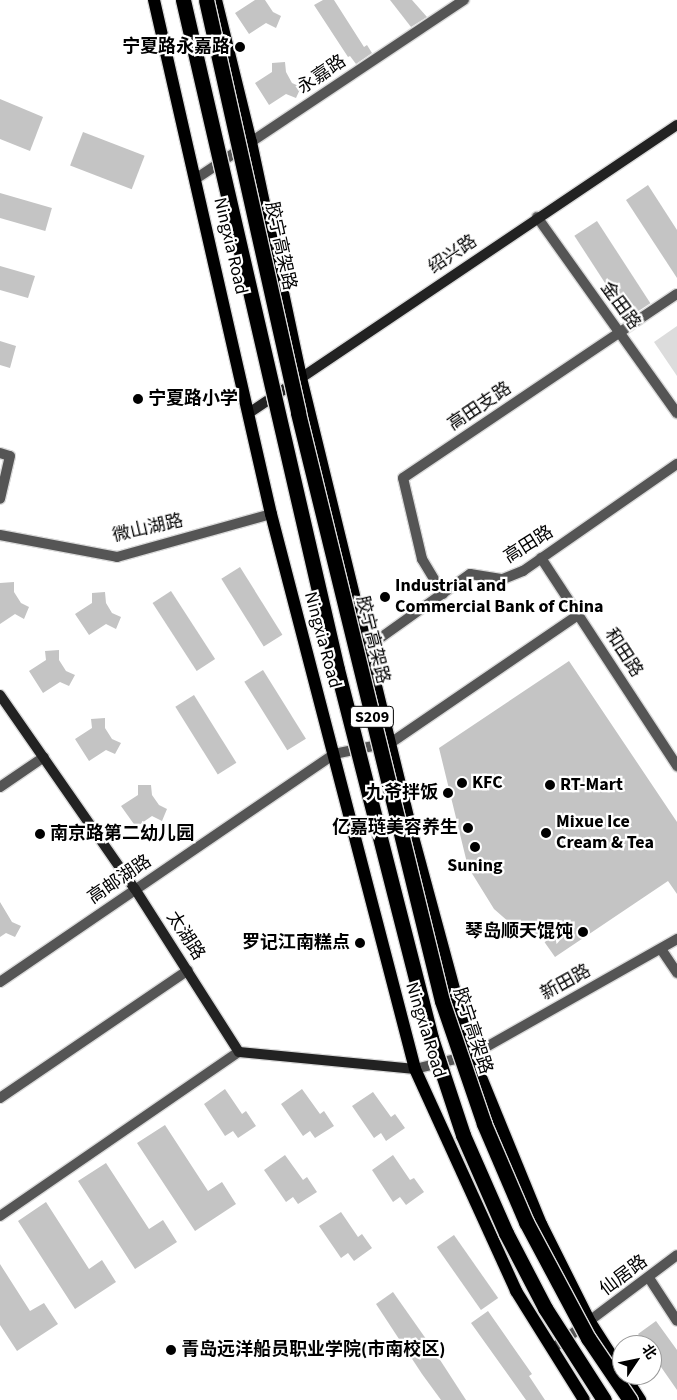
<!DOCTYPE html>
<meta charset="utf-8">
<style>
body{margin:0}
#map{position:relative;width:677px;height:1400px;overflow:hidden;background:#fff;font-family:"Source Sans 3","Noto Sans SC",sans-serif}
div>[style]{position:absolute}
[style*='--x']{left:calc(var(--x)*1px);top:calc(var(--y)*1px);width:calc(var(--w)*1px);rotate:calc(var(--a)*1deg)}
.green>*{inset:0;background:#dcdcdc}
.building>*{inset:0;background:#c4c4c4;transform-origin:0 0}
.roads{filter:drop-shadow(1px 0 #dbdbdb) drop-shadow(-1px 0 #dbdbdb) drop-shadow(0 1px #dbdbdb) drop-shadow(0 -1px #dbdbdb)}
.street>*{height:10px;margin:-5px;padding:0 5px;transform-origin:5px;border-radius:5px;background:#555}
.secondary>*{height:10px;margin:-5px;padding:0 5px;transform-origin:5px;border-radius:5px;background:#222}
.primary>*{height:12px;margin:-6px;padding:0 6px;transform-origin:6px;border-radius:6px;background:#000}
.bridges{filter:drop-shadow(1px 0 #dbdbdb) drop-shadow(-1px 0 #dbdbdb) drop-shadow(0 1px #dbdbdb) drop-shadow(0 -1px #dbdbdb)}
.highway-bridge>*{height:15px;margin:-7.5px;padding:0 7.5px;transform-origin:7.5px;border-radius:7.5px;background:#000}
.dots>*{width:14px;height:14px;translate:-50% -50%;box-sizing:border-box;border:2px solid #fff;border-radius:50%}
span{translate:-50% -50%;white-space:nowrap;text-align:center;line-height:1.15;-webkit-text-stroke:4.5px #fff;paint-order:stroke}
.shield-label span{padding:1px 4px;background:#fff;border:1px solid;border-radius:4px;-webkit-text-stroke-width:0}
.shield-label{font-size:16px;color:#000;font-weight:700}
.poi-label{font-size:18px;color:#000;font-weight:700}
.right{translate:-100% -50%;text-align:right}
.left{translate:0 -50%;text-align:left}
.street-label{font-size:18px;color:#000}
.north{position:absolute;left:612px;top:1335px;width:50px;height:50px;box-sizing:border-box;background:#fff;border:1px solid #999;border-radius:50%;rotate:56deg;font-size:14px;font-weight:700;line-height:20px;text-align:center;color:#000}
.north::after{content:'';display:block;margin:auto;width:18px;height:22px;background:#000;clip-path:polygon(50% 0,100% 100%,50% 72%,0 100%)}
</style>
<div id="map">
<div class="green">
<i style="clip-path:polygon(677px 326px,677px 376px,654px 342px)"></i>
</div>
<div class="building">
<i style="clip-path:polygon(255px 0,265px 0,273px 12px,281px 16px,276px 28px,266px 23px,249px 34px,235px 13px)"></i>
<i style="clip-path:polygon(323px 0,334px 0,364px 47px,367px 45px,372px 53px,356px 64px,350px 56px,348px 57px,314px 5px)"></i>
<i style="clip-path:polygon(390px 0,412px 0,427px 17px,411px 27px)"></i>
<i style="clip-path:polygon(285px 62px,286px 72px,292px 83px,301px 87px,296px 98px,286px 94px,269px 105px,255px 83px,272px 72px,272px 63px)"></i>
<i style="clip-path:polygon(0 99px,43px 117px,30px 151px,0 139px)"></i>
<i style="left:83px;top:132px;width:66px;height:36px;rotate:21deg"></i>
<i style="clip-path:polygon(648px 185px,677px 230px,677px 278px,626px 200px)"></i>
<i style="left:0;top:193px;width:54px;height:24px;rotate:16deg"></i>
<i style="left:597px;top:221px;width:98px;height:27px;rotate:57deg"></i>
<i style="clip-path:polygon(0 266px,35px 276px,28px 298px,0 290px)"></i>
<i style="clip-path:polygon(0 341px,16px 346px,10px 368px,0 365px)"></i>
<i style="left:240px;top:567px;width:80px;height:22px;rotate:58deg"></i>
<i style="clip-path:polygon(14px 582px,14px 592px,21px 603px,29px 607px,24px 619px,15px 614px,0 624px,0 583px)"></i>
<i style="left:171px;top:591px;width:81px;height:22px;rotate:57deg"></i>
<i style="clip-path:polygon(105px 592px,106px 603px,112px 613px,121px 617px,116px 629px,106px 624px,89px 635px,75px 614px,92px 603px,92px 593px)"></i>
<i style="clip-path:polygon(59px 650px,59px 660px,66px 671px,75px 675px,69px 686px,60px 682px,43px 693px,29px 671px,46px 660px,45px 651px)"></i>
<i style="clip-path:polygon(569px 661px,677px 822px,677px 894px,668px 881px,555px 957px,543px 940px,519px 931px,494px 909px,468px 867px,439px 748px)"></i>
<i style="left:263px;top:670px;width:81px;height:22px;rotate:58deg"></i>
<i style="left:194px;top:695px;width:80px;height:22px;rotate:58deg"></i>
<i style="clip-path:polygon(105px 718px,105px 728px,112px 739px,121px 743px,115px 754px,106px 750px,89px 761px,75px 739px,92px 728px,91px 719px)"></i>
<i style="clip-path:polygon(138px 785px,151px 785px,152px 795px,159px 805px,167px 809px,162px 821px,152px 816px,136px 827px,121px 806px,138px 795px)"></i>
<i style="clip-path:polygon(0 902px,12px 922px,21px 926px,15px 937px,6px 933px,0 937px)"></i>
<i style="clip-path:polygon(225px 1089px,242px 1114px,246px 1111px,256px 1126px,238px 1138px,233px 1131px,225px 1136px,204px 1104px)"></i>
<i style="clip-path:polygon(302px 1089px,320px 1114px,324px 1111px,334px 1126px,315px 1138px,310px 1131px,303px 1136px,281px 1104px)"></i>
<i style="clip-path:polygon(373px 1092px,391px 1117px,395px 1114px,405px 1128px,386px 1141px,381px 1133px,374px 1138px,352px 1106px)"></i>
<i style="clip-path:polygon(165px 1125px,208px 1191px,222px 1182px,236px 1204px,195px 1231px,137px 1143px)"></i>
<i style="clip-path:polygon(285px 1155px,303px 1180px,307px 1177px,317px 1192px,298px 1204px,293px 1197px,286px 1202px,264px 1170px)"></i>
<i style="clip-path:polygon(393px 1155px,410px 1180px,414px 1178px,424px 1192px,406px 1205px,400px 1197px,393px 1202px,372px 1170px)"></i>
<i style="clip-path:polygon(106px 1163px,149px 1229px,163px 1220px,177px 1242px,135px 1269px,78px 1181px)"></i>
<i style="clip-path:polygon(46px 1202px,89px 1269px,102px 1260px,116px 1282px,75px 1309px,18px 1221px)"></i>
<i style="clip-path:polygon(341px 1212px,358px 1237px,362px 1234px,372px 1248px,354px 1261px,348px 1253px,341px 1258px,319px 1226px)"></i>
<i style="left:454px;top:1235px;width:77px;height:21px;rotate:55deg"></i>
<i style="clip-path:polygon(0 1264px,30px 1311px,44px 1303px,58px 1324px,17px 1351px,0 1325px)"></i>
<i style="clip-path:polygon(393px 1292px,431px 1346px,466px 1400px,441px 1400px,422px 1374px,376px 1304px)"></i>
<i style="clip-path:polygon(488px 1311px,532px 1374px,529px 1376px,545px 1400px,526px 1400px,471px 1323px)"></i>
<i style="clip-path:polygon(656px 1321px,677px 1350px,677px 1390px,652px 1354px,652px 1345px,646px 1345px,638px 1334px)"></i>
</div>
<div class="roads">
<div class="street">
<i style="--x:197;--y:178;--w:321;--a:-33.7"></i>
<i style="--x:537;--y:217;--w:241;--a:54.5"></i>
<i style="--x:0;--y:453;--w:10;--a:17"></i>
<i style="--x:10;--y:456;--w:44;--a:103.1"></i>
<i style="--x:0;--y:535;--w:119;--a:10.6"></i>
<i style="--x:117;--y:557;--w:160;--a:-15.6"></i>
<i style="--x:541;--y:558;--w:249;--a:56.8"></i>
<i style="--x:443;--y:594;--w:41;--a:-121"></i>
<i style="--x:422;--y:559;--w:83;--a:-103.2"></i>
<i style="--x:403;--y:478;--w:330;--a:-33.9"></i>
<i style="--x:369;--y:646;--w:124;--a:-35.5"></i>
<i style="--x:470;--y:574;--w:33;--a:9"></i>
<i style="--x:503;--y:579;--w:22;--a:-22"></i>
<i style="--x:523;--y:571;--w:188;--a:-34.8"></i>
<i style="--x:0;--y:787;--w:53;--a:-34.3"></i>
<i style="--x:661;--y:949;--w:29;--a:56"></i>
<i style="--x:0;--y:982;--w:404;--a:-34.3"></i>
<i style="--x:334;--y:754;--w:59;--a:-11.7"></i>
<i style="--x:392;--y:742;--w:225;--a:-34.3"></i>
<i style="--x:415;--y:1069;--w:59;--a:-13.8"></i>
<i style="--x:472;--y:1055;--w:236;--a:-29.5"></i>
<i style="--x:0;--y:1098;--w:227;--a:-34.2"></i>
<i style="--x:0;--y:1216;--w:290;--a:-34.5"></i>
<i style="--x:649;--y:1278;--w:51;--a:56.9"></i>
<i style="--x:552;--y:1349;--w:156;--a:-36.9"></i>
</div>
<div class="secondary">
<i style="--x:249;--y:413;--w:516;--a:-33.94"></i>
<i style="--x:0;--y:695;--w:236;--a:55.2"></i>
<i style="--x:135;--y:889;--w:193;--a:57.5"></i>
<i style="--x:239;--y:1052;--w:177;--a:5.5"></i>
</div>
<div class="primary">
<i style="--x:154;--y:0;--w:527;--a:77.18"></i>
<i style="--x:271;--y:514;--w:573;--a:75.45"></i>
<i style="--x:415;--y:1069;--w:244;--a:65.5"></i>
<i style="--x:516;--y:1291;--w:128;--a:58"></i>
<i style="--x:216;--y:0;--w:146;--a:76.2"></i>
<i style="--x:251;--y:142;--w:241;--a:78"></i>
<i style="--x:301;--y:378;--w:468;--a:76.3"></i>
<i style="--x:412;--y:833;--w:230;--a:74.9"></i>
<i style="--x:472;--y:1055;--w:183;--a:67.8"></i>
<i style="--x:541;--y:1224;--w:110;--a:63.4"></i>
<i style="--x:590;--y:1322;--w:59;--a:57.4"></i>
<i style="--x:624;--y:1375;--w:30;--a:57"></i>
</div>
</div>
<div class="bridges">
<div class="highway-bridge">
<i style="--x:183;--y:0;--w:686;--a:77.04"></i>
<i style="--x:337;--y:669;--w:381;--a:75.7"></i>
<i style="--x:431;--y:1038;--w:102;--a:71.7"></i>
<i style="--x:463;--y:1135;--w:107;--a:66.3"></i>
<i style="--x:506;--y:1233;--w:85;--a:62.5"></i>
<i style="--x:545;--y:1308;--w:109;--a:57.3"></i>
<i style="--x:206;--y:0;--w:423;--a:77.4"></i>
<i style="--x:298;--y:413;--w:605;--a:76.24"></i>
<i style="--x:442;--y:1001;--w:130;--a:71.1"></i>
<i style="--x:484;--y:1124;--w:107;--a:66.8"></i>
<i style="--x:526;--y:1222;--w:132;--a:61.9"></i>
<i style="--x:588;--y:1338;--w:75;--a:55.9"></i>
</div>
</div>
<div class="dots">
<i style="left:240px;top:47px;background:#000"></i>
<i style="left:138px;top:399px;background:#000"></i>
<i style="left:385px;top:597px;background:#000"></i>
<i style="left:462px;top:783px;background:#000"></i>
<i style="left:550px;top:785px;background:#000"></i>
<i style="left:448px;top:793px;background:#000"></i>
<i style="left:468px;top:828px;background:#000"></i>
<i style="left:546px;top:833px;background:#000"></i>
<i style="left:40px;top:834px;background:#000"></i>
<i style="left:475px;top:847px;background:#000"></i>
<i style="left:583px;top:932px;background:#000"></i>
<i style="left:360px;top:943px;background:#000"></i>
<i style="left:171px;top:1350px;background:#000"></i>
</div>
<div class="shield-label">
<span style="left:372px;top:717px">S209</span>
</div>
<div class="poi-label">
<span class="right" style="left:230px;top:47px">宁夏路永嘉路</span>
<span class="left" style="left:148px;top:399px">宁夏路小学</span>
<span class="left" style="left:395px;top:597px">Industrial and<br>Commercial Bank of China</span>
<span class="left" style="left:472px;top:783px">KFC</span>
<span class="left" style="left:560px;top:785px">RT-Mart</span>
<span class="right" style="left:438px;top:793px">九爷拌饭</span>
<span class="left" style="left:556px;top:833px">Mixue Ice<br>Cream &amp; Tea</span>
<span class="right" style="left:458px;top:828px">亿嘉琏美容养生</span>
<span class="left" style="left:50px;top:834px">南京路第二幼儿园</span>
<span style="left:475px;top:866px">Suning</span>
<span class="right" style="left:573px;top:932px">琴岛顺天馄饨</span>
<span class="right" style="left:350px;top:943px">罗记江南糕点</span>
<span class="left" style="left:181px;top:1350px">青岛远洋船员职业学院(市南校区)</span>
</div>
<div class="street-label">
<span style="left:322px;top:75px;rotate:-34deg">永嘉路</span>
<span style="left:230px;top:246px;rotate:77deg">Ningxia Road</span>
<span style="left:280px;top:246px;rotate:78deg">胶宁高架路</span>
<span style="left:453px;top:255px;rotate:-34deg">绍兴路</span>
<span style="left:620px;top:306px;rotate:54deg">金田路</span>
<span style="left:480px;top:407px;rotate:-34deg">高田支路</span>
<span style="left:148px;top:529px;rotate:-13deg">微山湖路</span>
<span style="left:529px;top:545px;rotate:-32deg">高田路</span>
<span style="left:322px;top:640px;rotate:75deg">Ningxia Road</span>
<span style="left:372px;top:640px;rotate:76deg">胶宁高架路</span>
<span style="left:623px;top:653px;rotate:57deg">和田路</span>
<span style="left:120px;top:880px;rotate:-34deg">高邮湖路</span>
<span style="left:185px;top:936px;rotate:57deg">太湖路</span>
<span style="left:566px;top:983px;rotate:-29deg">新田路</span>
<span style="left:425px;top:1030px;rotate:73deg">Ningxia Road</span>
<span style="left:472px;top:1031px;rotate:72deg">胶宁高架路</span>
<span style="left:624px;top:1276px;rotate:-37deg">仙居路</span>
</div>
<div class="north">北</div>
</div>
